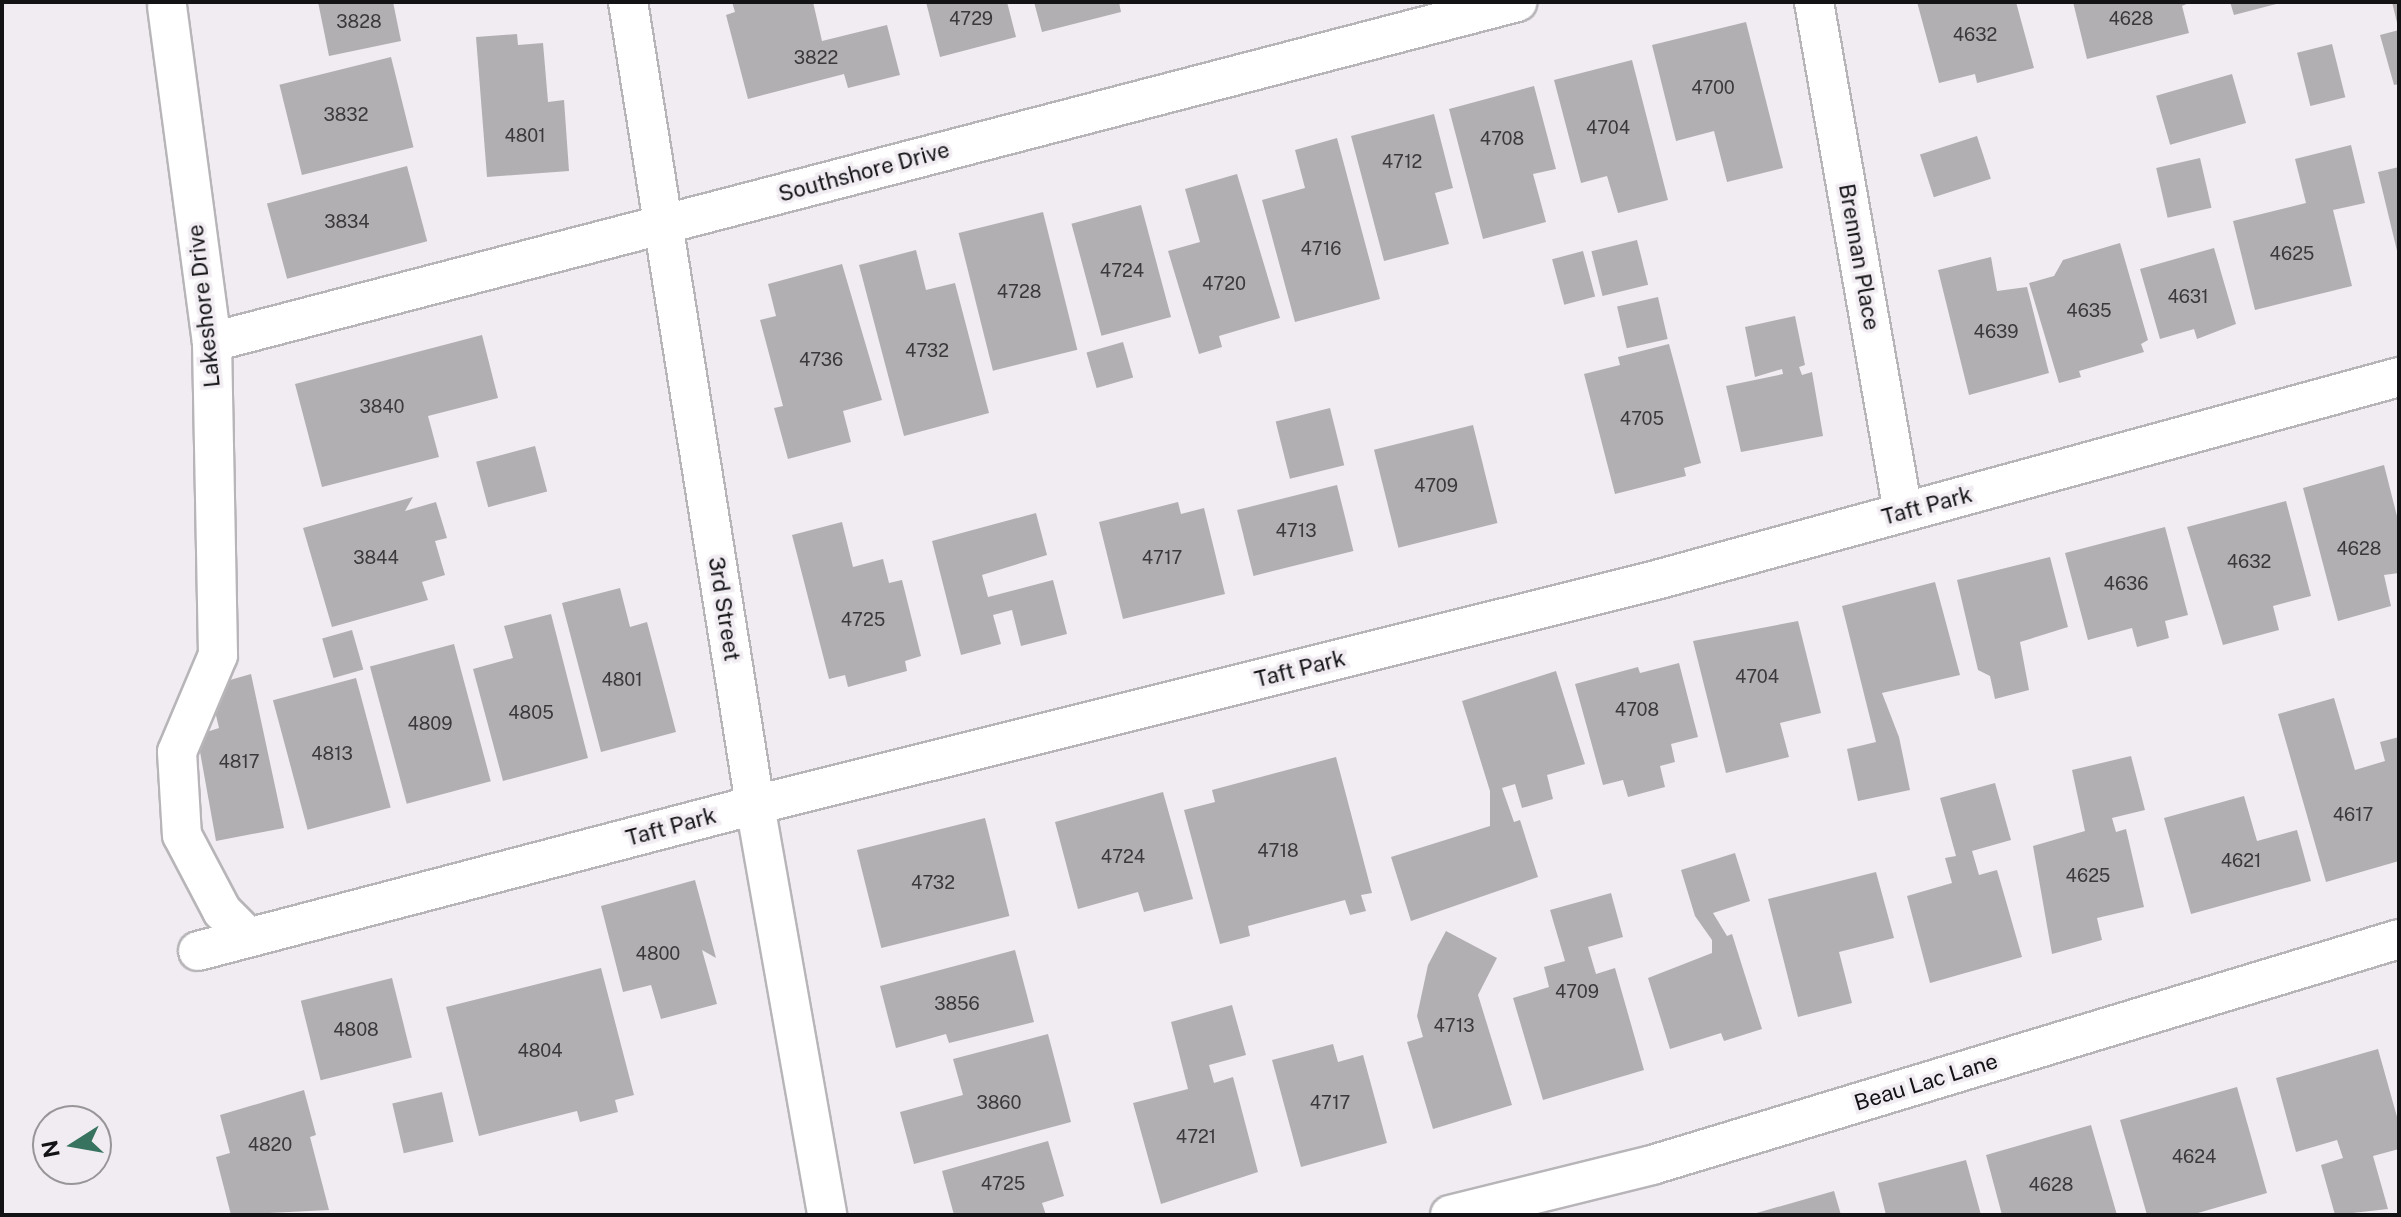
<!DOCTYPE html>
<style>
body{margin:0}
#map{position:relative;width:2401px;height:1217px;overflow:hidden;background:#f0ecf1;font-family:"Public Sans",sans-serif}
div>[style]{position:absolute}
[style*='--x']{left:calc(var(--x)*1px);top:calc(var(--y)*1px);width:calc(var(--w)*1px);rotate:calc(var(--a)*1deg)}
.building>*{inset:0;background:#b2afb3;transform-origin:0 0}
.roads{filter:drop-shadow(2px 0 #b8b5b9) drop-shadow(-2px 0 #b8b5b9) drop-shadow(0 2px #b8b5b9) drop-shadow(0 -2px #b8b5b9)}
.minor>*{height:38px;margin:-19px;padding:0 19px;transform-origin:19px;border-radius:19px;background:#fff}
span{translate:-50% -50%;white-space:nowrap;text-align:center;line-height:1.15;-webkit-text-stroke:7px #f0ecf1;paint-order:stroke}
.number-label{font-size:18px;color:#3b393c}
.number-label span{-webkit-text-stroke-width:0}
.street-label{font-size:22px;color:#131214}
.frame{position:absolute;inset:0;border:4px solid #131214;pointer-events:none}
.north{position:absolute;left:32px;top:1105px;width:80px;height:80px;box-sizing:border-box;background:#f0ecf1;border:2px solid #989599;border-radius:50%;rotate:259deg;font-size:22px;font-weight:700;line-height:32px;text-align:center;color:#131214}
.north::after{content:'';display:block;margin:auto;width:28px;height:36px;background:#37735e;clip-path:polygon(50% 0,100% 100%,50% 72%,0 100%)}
</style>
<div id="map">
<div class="building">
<i style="clip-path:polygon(318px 2px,393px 2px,401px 41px,329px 56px)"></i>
<i style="clip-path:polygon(732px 2px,813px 2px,822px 41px,887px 25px,900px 75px,848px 88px,844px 74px,748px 99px,726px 15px,735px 12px)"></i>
<i style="clip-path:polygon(926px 2px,1007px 2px,1016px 37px,940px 57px)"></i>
<i style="clip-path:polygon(1034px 2px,1119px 2px,1121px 12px,1042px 32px)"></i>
<i style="clip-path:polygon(1917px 2px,2016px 2px,2034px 68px,1977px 83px,1975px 74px,1939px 83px)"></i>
<i style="clip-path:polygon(2073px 2px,2191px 2px,2182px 6px,2189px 33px,2087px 59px)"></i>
<i style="clip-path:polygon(2230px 2px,2279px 2px,2280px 3px,2234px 15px)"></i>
<i style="clip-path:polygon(2392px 2px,2399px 2px,2399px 27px,2398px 27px)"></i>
<i style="clip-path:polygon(1746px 22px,1783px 168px,1727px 182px,1714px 131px,1676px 141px,1652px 45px)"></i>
<i style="clip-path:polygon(2399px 30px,2399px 84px,2394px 85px,2380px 35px)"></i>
<i style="clip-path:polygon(517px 34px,518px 45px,543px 43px,548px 102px,564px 100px,569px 171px,487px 177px,476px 37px)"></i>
<i style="left:2332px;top:44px;width:55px;height:36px;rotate:76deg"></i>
<i style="left:391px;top:57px;width:93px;height:115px;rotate:76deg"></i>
<i style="clip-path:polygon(1632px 60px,1668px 200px,1618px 213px,1607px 176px,1581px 183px,1554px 80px)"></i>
<i style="left:2232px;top:74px;width:51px;height:79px;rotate:74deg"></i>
<i style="clip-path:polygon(1534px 86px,1556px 169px,1533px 174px,1546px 222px,1483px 239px,1449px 109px)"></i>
<i style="clip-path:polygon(1434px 114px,1453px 188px,1435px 193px,1449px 244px,1384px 261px,1351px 136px)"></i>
<i style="left:1977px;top:136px;width:45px;height:60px;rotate:72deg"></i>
<i style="clip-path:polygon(1337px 138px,1380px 299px,1295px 322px,1262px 200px,1305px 188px,1295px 150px)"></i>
<i style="clip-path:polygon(2351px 145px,2365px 203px,2333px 210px,2352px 286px,2255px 310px,2233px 221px,2306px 203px,2295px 159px)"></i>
<i style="left:2200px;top:158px;width:51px;height:45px;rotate:77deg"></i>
<i style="left:407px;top:166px;width:78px;height:145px;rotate:75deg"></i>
<i style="clip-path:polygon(2399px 167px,2399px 255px,2398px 255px,2378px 172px)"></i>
<i style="clip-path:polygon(1237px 174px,1280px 318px,1219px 336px,1222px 347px,1199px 354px,1168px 251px,1200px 242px,1185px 189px)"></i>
<i style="left:1141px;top:205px;width:116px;height:72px;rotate:75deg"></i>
<i style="left:1043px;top:212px;width:142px;height:87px;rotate:76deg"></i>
<i style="left:1637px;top:240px;width:46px;height:47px;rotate:76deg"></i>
<i style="clip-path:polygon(2120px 243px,2148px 340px,2141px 344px,2144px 352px,2079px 371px,2081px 377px,2059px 383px,2029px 283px,2054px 276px,2063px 260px)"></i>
<i style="clip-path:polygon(2214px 248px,2236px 324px,2197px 339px,2194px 329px,2160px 339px,2140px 269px)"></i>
<i style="clip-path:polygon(916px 250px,926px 290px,955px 283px,989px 413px,904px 436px,859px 265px)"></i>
<i style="left:1583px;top:251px;width:47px;height:32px;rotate:75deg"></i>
<i style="clip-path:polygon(1991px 257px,1997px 291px,2027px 287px,2049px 373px,1969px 395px,1938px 270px)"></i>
<i style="clip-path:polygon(842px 264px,882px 400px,843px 411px,851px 442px,788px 459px,774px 408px,783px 406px,760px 320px,776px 316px,768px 284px)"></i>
<i style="left:1658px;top:297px;width:43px;height:42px;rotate:77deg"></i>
<i style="clip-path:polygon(1795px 316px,1805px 365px,1799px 367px,1802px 375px,1812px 372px,1823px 436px,1741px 452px,1726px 386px,1783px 374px,1782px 369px,1755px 377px,1745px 327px)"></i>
<i style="clip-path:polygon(482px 335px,498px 398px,428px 416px,439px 457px,322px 487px,295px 384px)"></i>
<i style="left:1123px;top:342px;width:37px;height:38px;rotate:74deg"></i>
<i style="clip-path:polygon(1669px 344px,1701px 463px,1684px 468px,1686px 476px,1615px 494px,1584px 374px,1620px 365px,1618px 357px)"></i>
<i style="left:1330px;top:408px;width:59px;height:56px;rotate:76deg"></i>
<i style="left:1473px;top:425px;width:101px;height:102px;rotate:76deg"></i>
<i style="left:535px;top:446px;width:47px;height:61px;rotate:75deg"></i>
<i style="clip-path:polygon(2384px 465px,2399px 524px,2399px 573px,2384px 575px,2391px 606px,2338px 621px,2303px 488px)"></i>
<i style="left:1337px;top:485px;width:68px;height:103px;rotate:76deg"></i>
<i style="clip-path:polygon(413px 497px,405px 511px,436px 502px,447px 538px,435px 541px,445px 575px,422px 582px,428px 600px,332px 627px,303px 528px)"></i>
<i style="clip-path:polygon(2286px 501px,2311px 596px,2273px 606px,2279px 630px,2223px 645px,2187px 527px)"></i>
<i style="clip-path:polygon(1178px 502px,1181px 514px,1204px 508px,1225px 594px,1123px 619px,1099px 522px)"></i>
<i style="clip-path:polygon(1036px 513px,1047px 555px,982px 575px,988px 597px,1053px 580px,1067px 634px,1021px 646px,1012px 610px,993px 615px,1001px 644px,961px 655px,932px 541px)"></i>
<i style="clip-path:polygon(842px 522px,853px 567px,883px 559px,889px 583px,902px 580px,921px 656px,905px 661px,907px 671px,848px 687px,845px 675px,829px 679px,792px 535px)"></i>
<i style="clip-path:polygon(2165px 527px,2188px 615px,2165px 621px,2169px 638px,2137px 647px,2132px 628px,2088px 640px,2065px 553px)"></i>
<i style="clip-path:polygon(2050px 557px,2068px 627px,2020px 642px,2029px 690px,1995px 699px,1990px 676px,1978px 670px,1957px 580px)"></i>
<i style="clip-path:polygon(1935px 582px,1960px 675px,1882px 693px,1899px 737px,1910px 790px,1858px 801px,1847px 749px,1876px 742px,1842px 606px)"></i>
<i style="clip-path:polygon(620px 588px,630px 627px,647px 622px,676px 732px,601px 752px,562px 603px)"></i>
<i style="clip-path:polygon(551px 614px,588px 758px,503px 781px,473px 669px,513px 658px,504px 626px)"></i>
<i style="clip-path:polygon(1798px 621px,1821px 713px,1780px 723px,1789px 757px,1726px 773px,1693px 641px)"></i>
<i style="left:352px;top:630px;width:41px;height:31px;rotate:74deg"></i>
<i style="left:454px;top:644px;width:142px;height:87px;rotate:75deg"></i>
<i style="clip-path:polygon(1679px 663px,1698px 737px,1671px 744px,1675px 762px,1660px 766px,1665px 787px,1628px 797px,1623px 780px,1603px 785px,1575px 684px,1638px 667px,1640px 673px)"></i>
<i style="clip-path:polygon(1556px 671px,1585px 764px,1547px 775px,1553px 799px,1522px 808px,1515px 784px,1502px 788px,1514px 822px,1520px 820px,1538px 877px,1411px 921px,1391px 857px,1490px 826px,1490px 791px,1462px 701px)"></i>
<i style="clip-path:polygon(251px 674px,284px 828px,216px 841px,197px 735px,219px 728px,209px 686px)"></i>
<i style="left:356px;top:678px;width:134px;height:86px;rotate:75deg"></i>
<i style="clip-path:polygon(2334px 698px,2355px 770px,2385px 761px,2380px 742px,2399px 737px,2399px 861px,2326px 882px,2278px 714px)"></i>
<i style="clip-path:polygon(2131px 756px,2145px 810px,2112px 818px,2116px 832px,2126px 829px,2144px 907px,2097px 918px,2102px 940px,2052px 954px,2033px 846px,2085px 831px,2072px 770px)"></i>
<i style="clip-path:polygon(1336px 757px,1372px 893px,1361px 895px,1366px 911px,1350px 915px,1345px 900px,1248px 926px,1250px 936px,1220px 944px,1184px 810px,1215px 802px,1212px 790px)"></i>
<i style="clip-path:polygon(1995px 783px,2011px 840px,1972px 851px,1979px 875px,1997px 870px,2022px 957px,1930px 983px,1907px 896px,1952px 883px,1945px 858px,1956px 856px,1940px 798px)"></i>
<i style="clip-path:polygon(1163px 792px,1193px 899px,1144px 912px,1138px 892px,1078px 909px,1055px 822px)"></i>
<i style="clip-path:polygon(2244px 796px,2257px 841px,2297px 830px,2311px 881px,2191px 914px,2164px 818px)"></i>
<i style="left:985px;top:818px;width:101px;height:132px;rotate:76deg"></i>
<i style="clip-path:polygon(1735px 853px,1750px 901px,1713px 913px,1727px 936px,1732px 934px,1762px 1029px,1724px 1041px,1721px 1033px,1670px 1049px,1648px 978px,1712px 953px,1712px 940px,1695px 916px,1681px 870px)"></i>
<i style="clip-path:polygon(1876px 872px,1894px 938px,1839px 952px,1852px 1003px,1798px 1017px,1768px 899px)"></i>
<i style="clip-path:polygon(695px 880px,716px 958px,702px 950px,717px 1004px,661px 1019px,651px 985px,623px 992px,601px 906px)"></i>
<i style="clip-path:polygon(1611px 893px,1623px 937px,1588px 947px,1596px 974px,1615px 968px,1644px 1070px,1543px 1100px,1513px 998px,1549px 987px,1544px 967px,1565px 961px,1550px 910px)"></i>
<i style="clip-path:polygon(1446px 931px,1497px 958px,1478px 995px,1512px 1105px,1433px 1129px,1407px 1042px,1423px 1037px,1417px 1016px,1428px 965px)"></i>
<i style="clip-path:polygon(1015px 950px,1034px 1022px,949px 1043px,946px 1034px,896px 1048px,880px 986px)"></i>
<i style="clip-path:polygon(601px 968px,634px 1095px,615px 1100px,618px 1112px,580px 1122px,577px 1111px,479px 1136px,446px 1007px)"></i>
<i style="left:392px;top:978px;width:82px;height:94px;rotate:76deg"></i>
<i style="clip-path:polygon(1232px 1005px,1246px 1055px,1209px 1065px,1214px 1083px,1233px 1077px,1258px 1172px,1161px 1204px,1133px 1103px,1188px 1089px,1171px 1022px)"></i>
<i style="clip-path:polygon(1048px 1034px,1071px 1122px,914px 1164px,900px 1112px,963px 1095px,953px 1059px)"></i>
<i style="clip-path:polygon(1333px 1044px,1338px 1062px,1363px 1055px,1387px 1143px,1301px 1167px,1272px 1060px)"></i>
<i style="clip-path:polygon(2378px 1049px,2399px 1124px,2399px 1149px,2373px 1156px,2388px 1209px,2335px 1215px,2321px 1165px,2343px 1158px,2337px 1140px,2296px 1152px,2276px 1078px)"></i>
<i style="clip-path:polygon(2237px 1087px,2267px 1193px,2191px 1215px,2147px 1215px,2120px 1120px)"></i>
<i style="clip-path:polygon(304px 1090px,316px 1135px,310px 1137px,329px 1210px,231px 1215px,216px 1157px,230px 1153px,220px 1115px)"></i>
<i style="left:442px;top:1092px;width:51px;height:51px;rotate:77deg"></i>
<i style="clip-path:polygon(2091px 1125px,2117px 1215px,2002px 1215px,1986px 1155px)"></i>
<i style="clip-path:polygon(1048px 1141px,1064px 1196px,1042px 1203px,1046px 1215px,954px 1215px,942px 1171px)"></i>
<i style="clip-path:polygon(1966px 1160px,1981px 1215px,1886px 1215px,1878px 1183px)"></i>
<i style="clip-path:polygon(1834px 1191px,1841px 1215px,1753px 1215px,1753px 1214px)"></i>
</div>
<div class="roads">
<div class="minor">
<i style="--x:628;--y:2;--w:813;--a:81.01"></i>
<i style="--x:755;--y:805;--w:416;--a:80"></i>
<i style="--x:1814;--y:2;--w:518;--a:80.1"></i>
<i style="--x:167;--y:6;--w:339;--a:82.4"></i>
<i style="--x:212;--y:342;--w:313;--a:88.9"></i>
<i style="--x:218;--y:655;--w:105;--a:112.9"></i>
<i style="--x:177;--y:752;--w:83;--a:86.6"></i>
<i style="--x:182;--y:835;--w:86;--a:62.2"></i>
<i style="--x:222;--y:911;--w:37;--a:45"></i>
<i style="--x:212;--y:342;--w:1349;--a:-14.6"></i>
<i style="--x:198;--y:951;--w:576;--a:-14.69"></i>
<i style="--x:755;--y:805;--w:929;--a:-14.02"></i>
<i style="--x:1656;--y:580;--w:770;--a:-15.28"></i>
<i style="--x:1450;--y:1215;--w:208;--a:-13.9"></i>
<i style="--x:1652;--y:1165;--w:780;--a:-16.83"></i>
</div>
</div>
<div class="number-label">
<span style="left:971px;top:19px">4729</span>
<span style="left:2131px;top:19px">4628</span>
<span style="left:359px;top:22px">3828</span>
<span style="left:1975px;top:35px">4632</span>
<span style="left:816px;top:58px">3822</span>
<span style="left:1713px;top:88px">4700</span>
<span style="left:346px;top:115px">3832</span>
<span style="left:1608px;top:128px">4704</span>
<span style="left:525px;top:136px">4801</span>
<span style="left:1502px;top:139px">4708</span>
<span style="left:1402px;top:162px">4712</span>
<span style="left:347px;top:222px">3834</span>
<span style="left:1321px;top:249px">4716</span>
<span style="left:2292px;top:254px">4625</span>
<span style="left:1122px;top:271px">4724</span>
<span style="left:1224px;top:284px">4720</span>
<span style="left:1019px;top:292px">4728</span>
<span style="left:2188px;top:297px">4631</span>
<span style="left:2089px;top:311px">4635</span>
<span style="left:1996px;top:332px">4639</span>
<span style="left:927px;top:351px">4732</span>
<span style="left:821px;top:360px">4736</span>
<span style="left:382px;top:407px">3840</span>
<span style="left:1642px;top:419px">4705</span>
<span style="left:1436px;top:486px">4709</span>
<span style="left:1296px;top:531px">4713</span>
<span style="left:2359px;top:549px">4628</span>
<span style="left:376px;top:558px">3844</span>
<span style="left:1162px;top:558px">4717</span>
<span style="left:2249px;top:562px">4632</span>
<span style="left:2126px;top:584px">4636</span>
<span style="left:863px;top:620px">4725</span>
<span style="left:1757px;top:677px">4704</span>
<span style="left:622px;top:680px">4801</span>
<span style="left:1637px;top:710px">4708</span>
<span style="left:531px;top:713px">4805</span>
<span style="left:430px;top:724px">4809</span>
<span style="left:332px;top:754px">4813</span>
<span style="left:239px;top:762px">4817</span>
<span style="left:2353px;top:815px">4617</span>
<span style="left:1278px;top:851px">4718</span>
<span style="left:1123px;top:857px">4724</span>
<span style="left:2241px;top:861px">4621</span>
<span style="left:2088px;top:876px">4625</span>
<span style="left:933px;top:883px">4732</span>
<span style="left:658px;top:954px">4800</span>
<span style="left:1577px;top:992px">4709</span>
<span style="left:957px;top:1004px">3856</span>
<span style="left:1454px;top:1026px">4713</span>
<span style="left:356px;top:1030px">4808</span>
<span style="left:540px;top:1051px">4804</span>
<span style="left:999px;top:1103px">3860</span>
<span style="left:1330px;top:1103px">4717</span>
<span style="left:1196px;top:1137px">4721</span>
<span style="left:270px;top:1145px">4820</span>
<span style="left:2194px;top:1157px">4624</span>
<span style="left:1003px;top:1184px">4725</span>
<span style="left:2051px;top:1185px">4628</span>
</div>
<div class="street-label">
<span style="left:864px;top:172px;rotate:-15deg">Southshore Drive</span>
<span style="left:1859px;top:257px;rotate:80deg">Brennan Place</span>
<span style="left:204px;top:306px;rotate:-96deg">Lakeshore Drive</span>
<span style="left:1927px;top:506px;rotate:-15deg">Taft Park</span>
<span style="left:724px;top:609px;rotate:81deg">3rd Street</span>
<span style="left:1300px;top:669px;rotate:-14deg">Taft Park</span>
<span style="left:671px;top:827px;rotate:-15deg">Taft Park</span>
<span style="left:1926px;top:1082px;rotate:-17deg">Beau Lac Lane</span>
</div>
<div class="frame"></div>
<div class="north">N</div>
</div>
